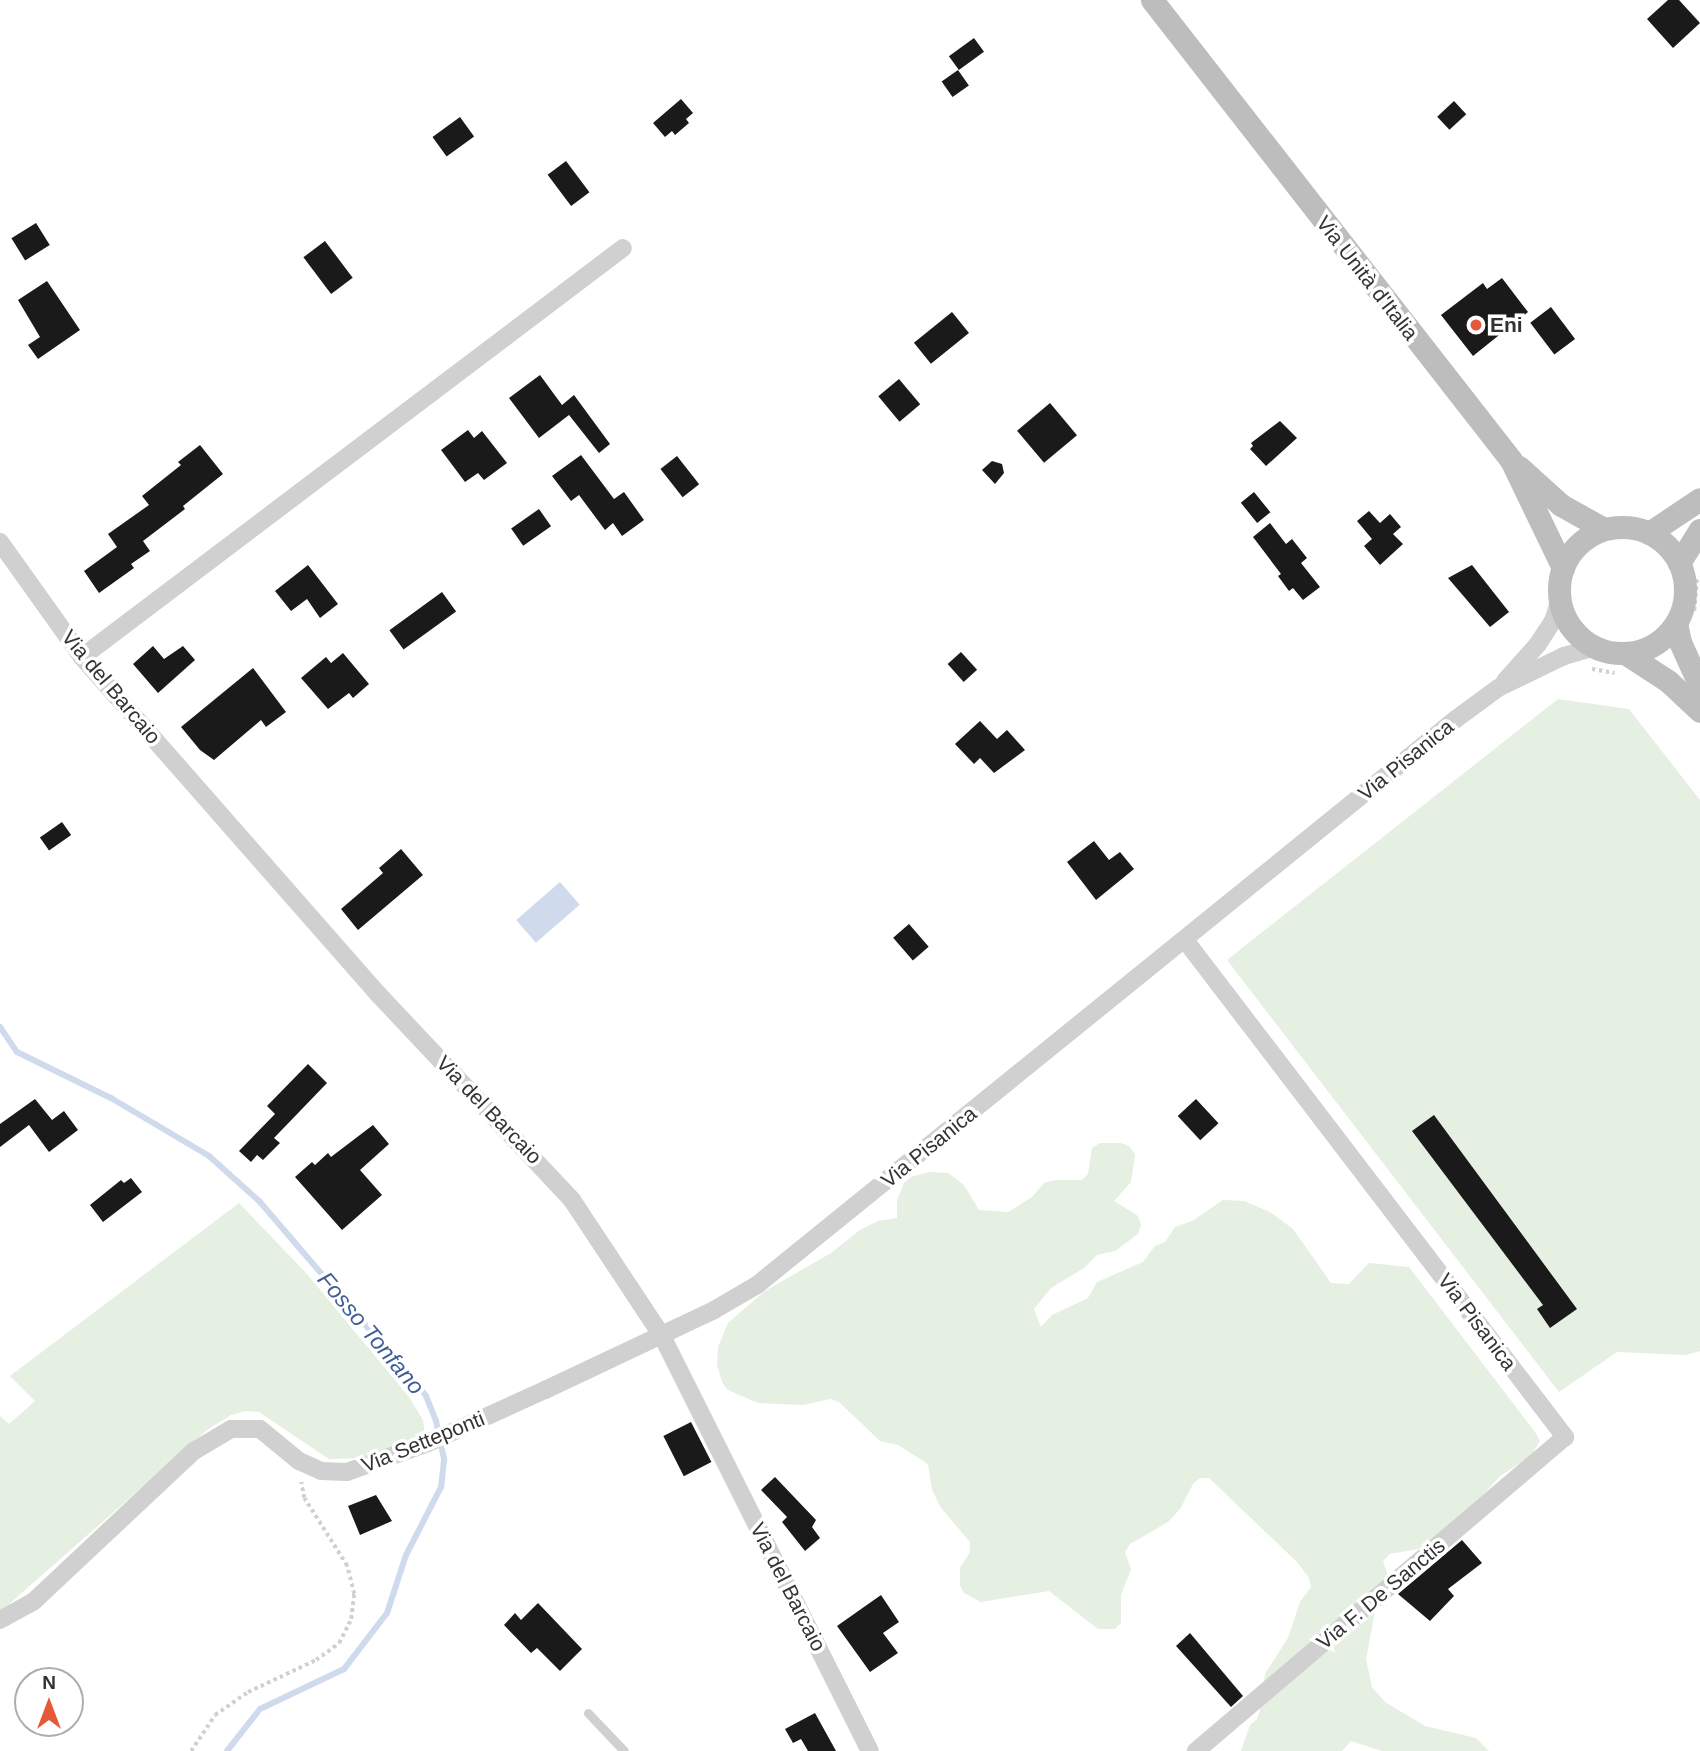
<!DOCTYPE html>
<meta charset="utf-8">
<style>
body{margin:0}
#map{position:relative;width:1700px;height:1751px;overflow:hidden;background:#fff;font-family:Arial,sans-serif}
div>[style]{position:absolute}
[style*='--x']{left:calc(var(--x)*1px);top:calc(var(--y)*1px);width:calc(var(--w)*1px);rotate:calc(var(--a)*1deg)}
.green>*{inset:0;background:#e5efe2}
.water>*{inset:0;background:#cfdaed;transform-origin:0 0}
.stream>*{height:6px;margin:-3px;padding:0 3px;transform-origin:3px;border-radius:3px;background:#cfdaed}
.building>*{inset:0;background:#1a1a1a;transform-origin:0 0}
.path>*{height:3.5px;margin-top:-1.75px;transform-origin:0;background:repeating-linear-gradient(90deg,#d0d0d0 0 3.5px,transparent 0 7px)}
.lane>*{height:9px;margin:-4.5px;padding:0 4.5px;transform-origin:4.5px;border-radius:4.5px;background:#d0d0d0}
.street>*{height:18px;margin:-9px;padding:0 9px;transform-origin:9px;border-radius:9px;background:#d0d0d0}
.secondary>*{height:23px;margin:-11.5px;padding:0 11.5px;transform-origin:11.5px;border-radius:11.5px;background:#bdbdbd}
.secondary>.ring{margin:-11.5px;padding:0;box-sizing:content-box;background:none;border:23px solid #bdbdbd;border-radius:50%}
.dots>*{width:19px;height:19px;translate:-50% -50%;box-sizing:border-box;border:4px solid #fff;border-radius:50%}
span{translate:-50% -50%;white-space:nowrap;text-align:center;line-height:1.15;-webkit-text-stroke:7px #fff;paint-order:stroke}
.street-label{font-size:21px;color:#333}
.poi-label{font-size:21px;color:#333;font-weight:700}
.left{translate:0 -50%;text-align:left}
.water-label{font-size:23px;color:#405e95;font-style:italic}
.north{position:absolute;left:14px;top:1667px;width:70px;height:70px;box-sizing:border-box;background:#fff;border:2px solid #adadad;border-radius:50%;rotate:0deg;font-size:19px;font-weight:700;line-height:28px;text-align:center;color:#333}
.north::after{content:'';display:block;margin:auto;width:24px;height:32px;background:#e35a3b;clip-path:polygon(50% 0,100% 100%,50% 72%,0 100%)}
</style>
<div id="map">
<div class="green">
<i style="clip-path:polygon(1558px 699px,1629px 709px,1700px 800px,1700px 1351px,1686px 1355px,1617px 1352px,1559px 1392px,1227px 960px)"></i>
<i style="clip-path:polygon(1100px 1143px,1121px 1143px,1129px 1146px,1135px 1154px,1131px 1182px,1114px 1201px,1138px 1216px,1141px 1225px,1138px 1234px,1115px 1251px,1097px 1255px,1084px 1268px,1051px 1288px,1034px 1309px,1041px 1327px,1052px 1315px,1088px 1298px,1097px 1282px,1143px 1262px,1155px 1246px,1165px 1242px,1175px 1227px,1192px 1221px,1223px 1200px,1244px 1201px,1270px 1212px,1293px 1229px,1331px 1283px,1349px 1284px,1369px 1263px,1409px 1267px,1535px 1432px,1540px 1441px,1531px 1456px,1500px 1476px,1467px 1513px,1428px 1544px,1418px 1549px,1390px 1554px,1383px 1561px,1389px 1578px,1377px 1601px,1366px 1659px,1372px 1687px,1385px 1702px,1425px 1726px,1476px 1738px,1489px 1751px,1382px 1751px,1351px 1741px,1342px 1751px,1241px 1751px,1250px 1725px,1257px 1719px,1260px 1710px,1265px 1674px,1288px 1638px,1300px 1602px,1311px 1587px,1309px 1578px,1298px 1563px,1209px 1478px,1200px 1478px,1193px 1484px,1180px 1509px,1168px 1522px,1130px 1544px,1125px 1552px,1131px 1569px,1121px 1595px,1121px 1623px,1115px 1629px,1098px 1629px,1049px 1591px,981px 1602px,964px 1593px,960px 1586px,960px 1568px,970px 1552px,970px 1542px,941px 1508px,932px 1490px,928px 1464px,898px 1445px,880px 1441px,839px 1402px,830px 1399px,804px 1405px,758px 1403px,728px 1390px,722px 1382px,717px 1365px,718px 1347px,728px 1323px,765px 1291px,831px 1253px,860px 1230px,878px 1221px,897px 1218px,897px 1200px,904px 1183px,911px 1177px,929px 1172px,948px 1173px,964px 1185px,979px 1210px,1008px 1212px,1032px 1197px,1044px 1183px,1054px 1180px,1082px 1180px,1088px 1174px,1092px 1148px)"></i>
<i style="clip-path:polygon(239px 1203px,307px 1274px,409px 1397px,423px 1420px,425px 1435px,401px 1449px,368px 1458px,329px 1459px,259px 1412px,246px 1411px,231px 1415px,207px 1430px,0 1612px,0 1416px,9px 1424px,35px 1401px,10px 1376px)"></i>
</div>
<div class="water">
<i style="left:560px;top:882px;width:30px;height:58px;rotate:49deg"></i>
</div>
<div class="stream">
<i style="--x:0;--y:1027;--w:30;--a:56"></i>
<i style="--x:17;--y:1052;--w:105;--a:26.1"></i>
<i style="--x:111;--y:1098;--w:114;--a:30.6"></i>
<i style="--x:209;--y:1156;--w:69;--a:42"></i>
<i style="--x:260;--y:1202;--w:255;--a:49.4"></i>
<i style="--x:426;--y:1396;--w:27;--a:68"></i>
<i style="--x:436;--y:1421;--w:40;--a:78"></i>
<i style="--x:444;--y:1460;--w:27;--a:96"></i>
<i style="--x:441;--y:1487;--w:76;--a:117.2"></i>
<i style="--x:406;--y:1555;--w:61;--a:108.1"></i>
<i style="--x:387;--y:1613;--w:71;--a:127.5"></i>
<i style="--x:344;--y:1669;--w:93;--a:154.5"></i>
<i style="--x:260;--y:1709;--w:53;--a:128.2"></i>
</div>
<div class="building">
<i style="clip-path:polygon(1668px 0,1679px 0,1700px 23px,1673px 48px,1647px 19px)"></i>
<i style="left:974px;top:38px;width:17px;height:31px;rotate:54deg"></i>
<i style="left:958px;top:70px;width:19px;height:20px;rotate:55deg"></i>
<i style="clip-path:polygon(681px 99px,693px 113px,686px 119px,689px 123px,675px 135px,672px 131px,665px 137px,653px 123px)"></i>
<i style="left:1454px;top:101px;width:18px;height:23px;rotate:47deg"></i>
<i style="left:460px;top:117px;width:24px;height:34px;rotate:54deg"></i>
<i style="left:566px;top:161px;width:39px;height:23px;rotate:53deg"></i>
<i style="left:36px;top:223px;width:26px;height:29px;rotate:58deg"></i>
<i style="left:325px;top:241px;width:46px;height:27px;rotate:53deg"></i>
<i style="clip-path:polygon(1502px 278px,1528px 312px,1473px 356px,1441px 315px,1483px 283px,1487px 289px)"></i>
<i style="clip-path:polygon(47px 281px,80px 330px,38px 359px,28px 345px,40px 337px,18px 300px)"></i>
<i style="left:1551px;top:307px;width:40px;height:26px;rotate:53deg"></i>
<i style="left:952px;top:312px;width:27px;height:49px;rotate:51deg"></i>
<i style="clip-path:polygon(540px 375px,562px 405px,574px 395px,610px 444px,599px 453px,569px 415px,539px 438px,509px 398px)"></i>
<i style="left:899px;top:379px;width:33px;height:27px;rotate:50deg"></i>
<i style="left:1050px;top:403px;width:42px;height:43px;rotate:50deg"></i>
<i style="clip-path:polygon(1280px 421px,1297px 438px,1266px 466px,1250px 449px,1253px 446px,1251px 443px)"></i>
<i style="clip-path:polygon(468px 430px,474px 438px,482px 431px,507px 463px,484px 480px,478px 473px,465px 482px,441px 450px)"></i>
<i style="clip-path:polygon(200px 445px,223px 474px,183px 506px,185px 509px,143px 541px,150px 551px,131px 564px,134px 568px,99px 593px,84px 571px,117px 547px,108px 534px,149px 505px,142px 496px,181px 465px,178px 462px)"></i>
<i style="clip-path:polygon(581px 455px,614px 499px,624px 492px,644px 520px,622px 536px,613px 523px,605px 530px,579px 495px,571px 501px,552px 476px)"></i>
<i style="left:677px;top:456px;width:36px;height:21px;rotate:52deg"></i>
<i style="clip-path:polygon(992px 461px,1002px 464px,1004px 473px,995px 484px,982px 470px)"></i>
<i style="left:1254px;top:492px;width:26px;height:17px;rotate:51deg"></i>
<i style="left:539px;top:509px;width:21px;height:34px;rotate:55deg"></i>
<i style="clip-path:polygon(1369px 511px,1380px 523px,1390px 514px,1401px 527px,1393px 534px,1403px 544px,1380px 565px,1364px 546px,1372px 539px,1357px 521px)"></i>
<i style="clip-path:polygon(1270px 523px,1286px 544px,1292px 539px,1307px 558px,1301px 563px,1320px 587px,1303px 600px,1293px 588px,1289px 591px,1278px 576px,1281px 574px,1253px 537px)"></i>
<i style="clip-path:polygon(308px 565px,338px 604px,320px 618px,307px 599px,291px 611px,275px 591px)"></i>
<i style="clip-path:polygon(1472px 565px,1509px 612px,1490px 627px,1448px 578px)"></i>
<i style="left:442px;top:592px;width:24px;height:65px;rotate:54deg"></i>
<i style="clip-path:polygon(153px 646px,164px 659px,183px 646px,195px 660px,158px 693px,133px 664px)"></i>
<i style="left:961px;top:652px;width:24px;height:18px;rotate:48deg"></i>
<i style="clip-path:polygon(343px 653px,369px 684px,353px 698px,349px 693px,328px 709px,301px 678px,326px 657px,331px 663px)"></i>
<i style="clip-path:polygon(253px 668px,286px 712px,266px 727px,261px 720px,214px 760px,200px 750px,181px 727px)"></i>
<i style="clip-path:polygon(980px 721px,997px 739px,1007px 730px,1025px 750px,994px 773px,980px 758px,974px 764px,955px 744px)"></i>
<i style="left:62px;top:822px;width:16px;height:27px;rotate:55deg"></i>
<i style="clip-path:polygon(1094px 841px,1109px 860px,1120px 852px,1134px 869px,1096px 900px,1067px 862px)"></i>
<i style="clip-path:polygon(401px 849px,423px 875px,358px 930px,341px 909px,383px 873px,379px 868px)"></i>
<i style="left:909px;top:924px;width:30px;height:21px;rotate:49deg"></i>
<i style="clip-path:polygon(308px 1064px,327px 1083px,274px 1138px,280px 1143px,263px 1160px,257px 1155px,251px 1162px,239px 1151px,275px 1114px,267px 1106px)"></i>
<i style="clip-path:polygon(35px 1099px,52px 1120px,64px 1111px,78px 1130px,49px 1152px,29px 1125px,0 1147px,0 1124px)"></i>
<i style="left:1196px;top:1099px;width:33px;height:25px;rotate:47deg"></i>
<i style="clip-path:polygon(1434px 1115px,1577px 1309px,1550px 1328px,1537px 1309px,1543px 1305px,1412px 1131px)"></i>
<i style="clip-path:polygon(373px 1125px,389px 1144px,360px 1170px,382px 1195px,342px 1230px,295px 1177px,312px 1162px,315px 1165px,328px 1153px,331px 1157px)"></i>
<i style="clip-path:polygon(131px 1178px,142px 1192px,103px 1222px,90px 1205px,121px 1180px,124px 1183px)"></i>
<i style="left:691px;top:1422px;width:45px;height:31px;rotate:63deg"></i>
<i style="clip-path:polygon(775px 1477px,816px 1520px,812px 1527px,820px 1538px,805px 1551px,782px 1522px,787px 1517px,761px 1490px)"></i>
<i style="clip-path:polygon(376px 1495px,392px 1521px,360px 1535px,348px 1506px)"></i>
<i style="clip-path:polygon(1462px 1540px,1482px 1563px,1448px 1589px,1454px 1596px,1430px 1621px,1398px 1594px)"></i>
<i style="clip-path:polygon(881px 1595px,899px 1622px,883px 1633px,898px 1653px,870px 1672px,837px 1626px)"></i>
<i style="clip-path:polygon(538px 1603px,582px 1649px,560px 1671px,537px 1648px,531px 1653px,504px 1625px,515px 1613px,521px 1620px)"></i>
<i style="clip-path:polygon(1190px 1633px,1243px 1696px,1231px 1707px,1176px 1646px)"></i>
<i style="clip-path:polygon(815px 1713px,836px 1751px,808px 1751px,801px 1739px,793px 1743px,785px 1729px)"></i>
</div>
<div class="path">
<i style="--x:1694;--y:611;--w:34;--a:-85"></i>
<i style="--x:1592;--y:669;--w:23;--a:10"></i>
<i style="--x:191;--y:1751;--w:43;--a:-56.3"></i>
<i style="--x:215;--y:1715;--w:40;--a:-34.9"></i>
<i style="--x:248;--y:1692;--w:75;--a:-25.2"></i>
<i style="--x:316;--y:1660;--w:29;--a:-36"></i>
<i style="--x:339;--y:1643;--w:27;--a:-63"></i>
<i style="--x:351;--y:1619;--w:25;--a:-83"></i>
<i style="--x:354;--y:1594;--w:29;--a:-104"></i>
<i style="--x:347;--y:1566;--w:80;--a:-122.3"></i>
<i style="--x:304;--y:1498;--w:16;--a:-101"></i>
</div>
<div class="lane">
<i style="--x:588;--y:1713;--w:52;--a:46.5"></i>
</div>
<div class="street">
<i style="--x:0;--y:542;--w:141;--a:54.5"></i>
<i style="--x:82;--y:657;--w:449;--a:48.7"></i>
<i style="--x:378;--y:994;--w:283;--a:46.7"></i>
<i style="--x:572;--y:1200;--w:163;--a:56.5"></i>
<i style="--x:662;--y:1336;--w:464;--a:63.4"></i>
<i style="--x:82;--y:657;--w:678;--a:-37.09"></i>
<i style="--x:1505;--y:681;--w:50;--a:-48.3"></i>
<i style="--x:1538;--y:644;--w:27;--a:-57"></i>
<i style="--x:1553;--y:621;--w:23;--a:-72"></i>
<i style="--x:1185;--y:940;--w:626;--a:52.6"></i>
<i style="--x:1565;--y:1437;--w:485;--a:139.6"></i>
<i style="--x:0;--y:1620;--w:39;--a:-29"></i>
<i style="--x:34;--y:1601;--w:219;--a:-43.2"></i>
<i style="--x:194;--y:1451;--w:43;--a:-30.7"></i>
<i style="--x:231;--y:1429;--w:29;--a:0"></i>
<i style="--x:260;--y:1429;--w:50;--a:39.4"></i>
<i style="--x:299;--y:1461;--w:24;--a:24"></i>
<i style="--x:321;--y:1471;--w:26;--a:2"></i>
<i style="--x:347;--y:1472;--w:86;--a:-19.7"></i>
<i style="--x:428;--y:1443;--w:128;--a:-24.4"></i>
<i style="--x:545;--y:1390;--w:187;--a:-25.3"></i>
<i style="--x:714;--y:1310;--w:50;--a:-30.2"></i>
<i style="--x:757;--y:1285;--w:899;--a:-39"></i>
<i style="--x:1456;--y:719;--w:52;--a:-36.4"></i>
<i style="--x:1498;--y:688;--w:73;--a:-25.9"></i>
<i style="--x:1564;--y:656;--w:32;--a:-16"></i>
</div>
<div class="secondary">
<i style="--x:1152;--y:0;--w:584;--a:52.03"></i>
<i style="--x:1511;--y:460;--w:120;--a:64.3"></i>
<i style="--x:1519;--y:467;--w:57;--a:42.1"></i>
<i style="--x:1561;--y:505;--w:49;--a:29.2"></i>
<i class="ring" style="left:1559px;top:527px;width:103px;height:103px"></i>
<i style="--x:1649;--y:533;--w:61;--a:-33.7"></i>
<i style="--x:1679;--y:563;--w:39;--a:-58"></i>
<i style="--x:1676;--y:623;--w:19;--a:78"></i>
<i style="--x:1680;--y:642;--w:48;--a:65.6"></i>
<i style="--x:1625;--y:653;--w:51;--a:33.1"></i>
<i style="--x:1668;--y:681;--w:44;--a:43.2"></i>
</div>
<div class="dots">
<i style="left:1476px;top:325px;background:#e35a3b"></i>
</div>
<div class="street-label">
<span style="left:1367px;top:278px;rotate:52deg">Via Unità d'Italia</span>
<span style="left:111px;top:687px;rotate:50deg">Via del Barcaio</span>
<span style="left:1406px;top:760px;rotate:-39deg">Via Pisanica</span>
<span style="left:489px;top:1110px;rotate:46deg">Via del Barcaio</span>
<span style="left:929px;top:1147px;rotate:-39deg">Via Pisanica</span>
<span style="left:1477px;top:1322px;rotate:53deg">Via Pisanica</span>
<span style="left:423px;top:1442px;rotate:-22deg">Via Setteponti</span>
<span style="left:788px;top:1587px;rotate:63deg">Via del Barcaio</span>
<span style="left:1381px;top:1594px;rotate:-40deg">Via F. De Sanctis</span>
</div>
<div class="poi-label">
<span class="left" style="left:1490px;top:325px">Eni</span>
</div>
<div class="water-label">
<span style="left:371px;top:1333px;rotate:50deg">Fosso Tonfano</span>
</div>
<div class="north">N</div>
</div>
